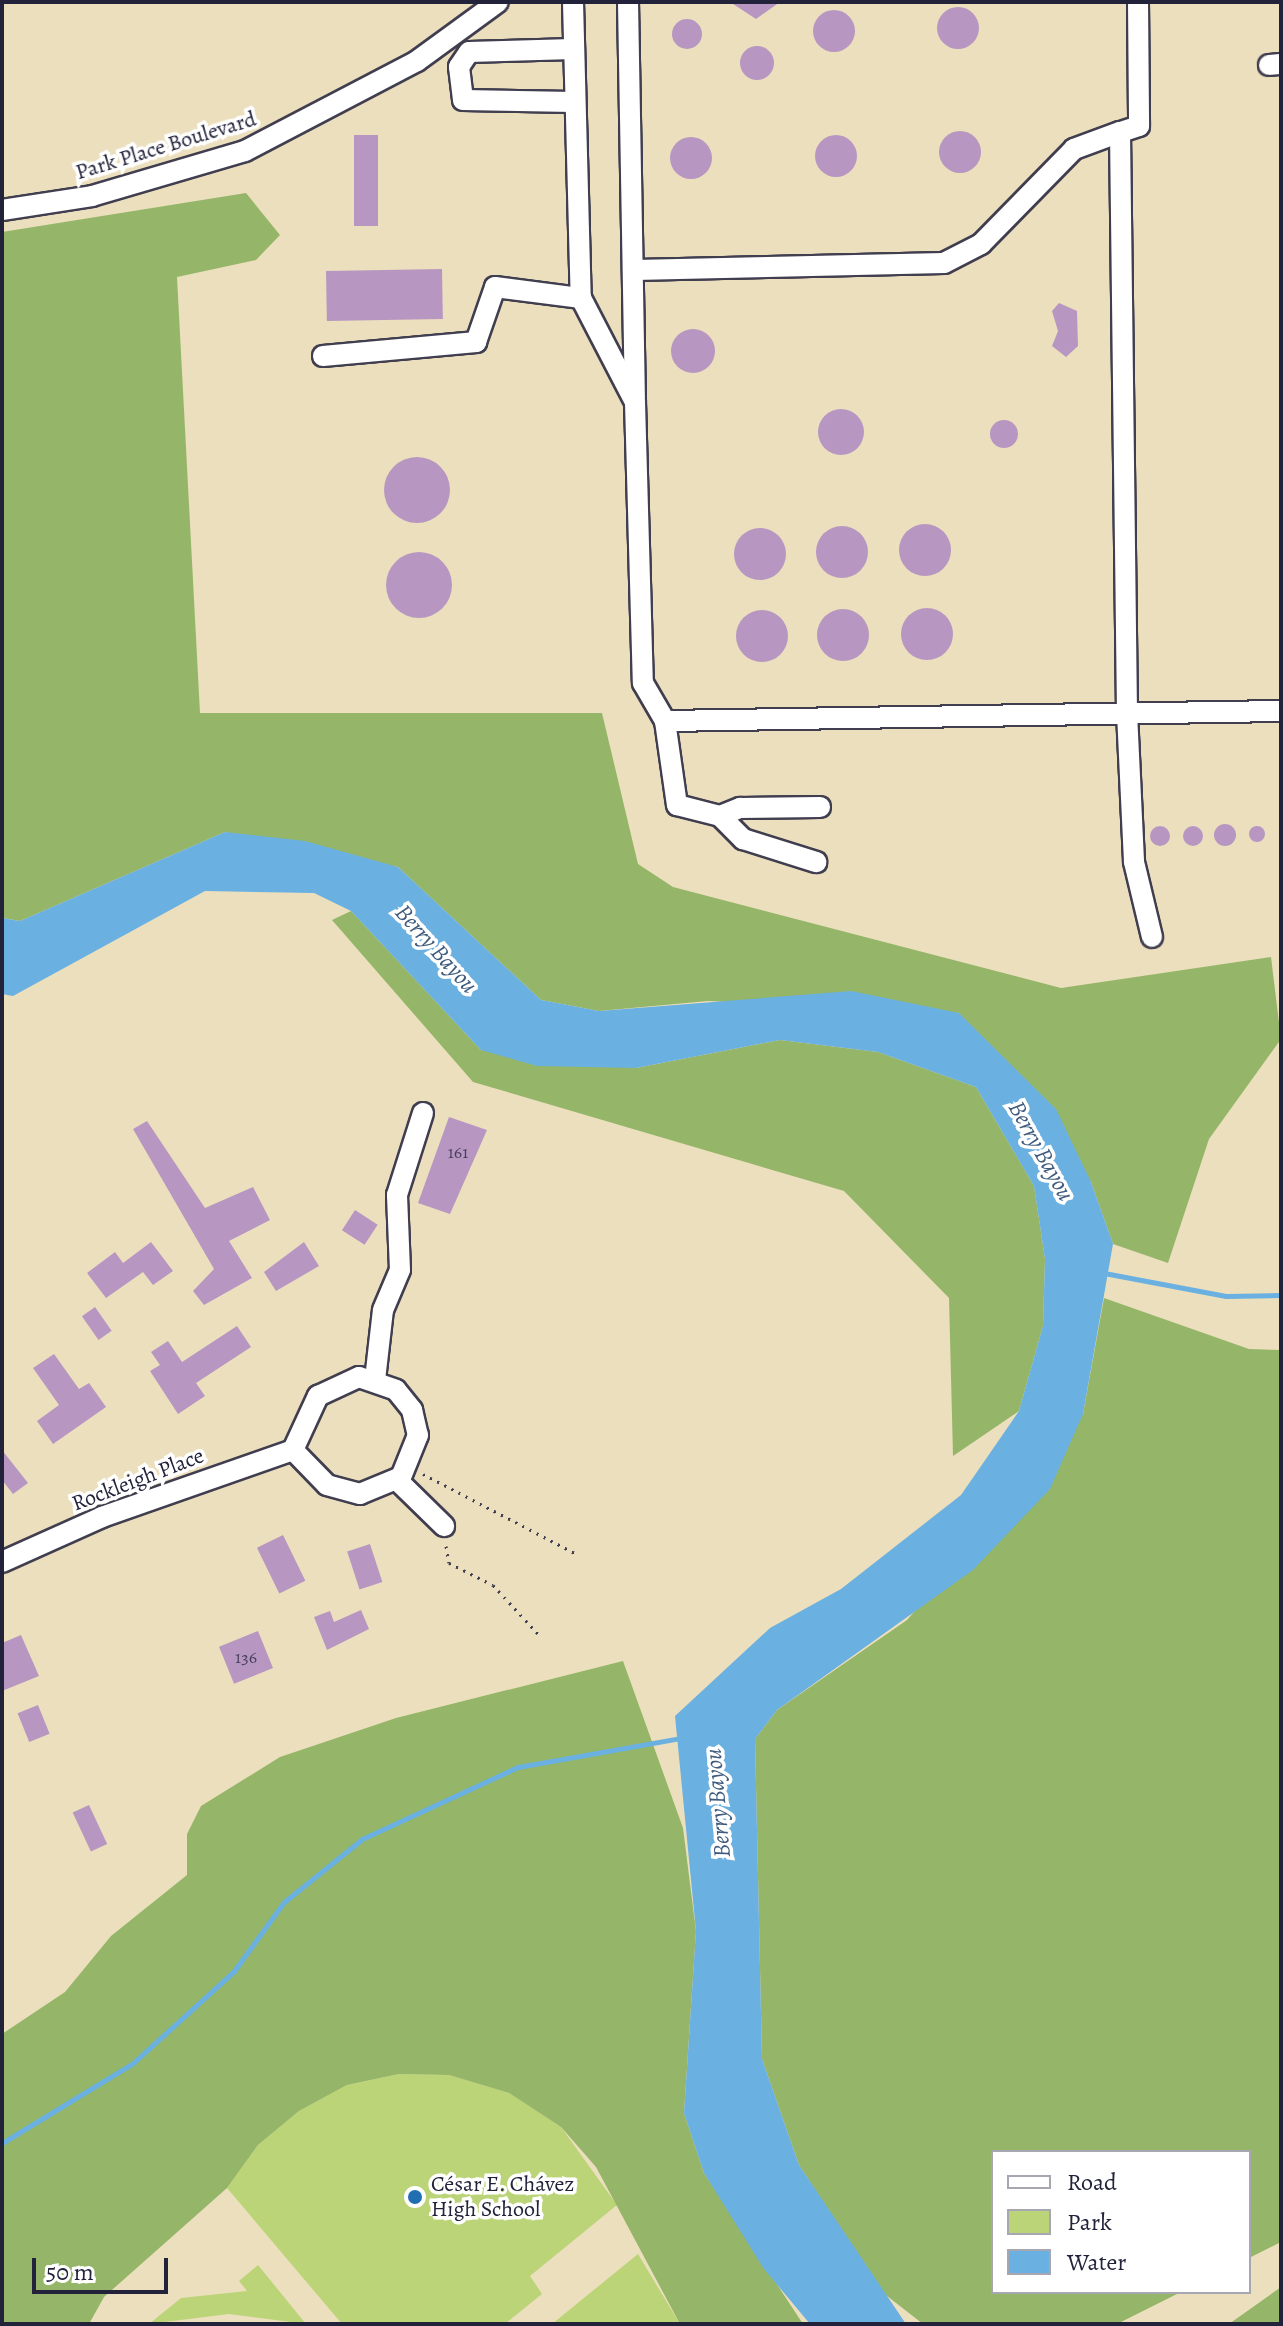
<!DOCTYPE html>
<meta charset="utf-8">
<style>
body{margin:0}
#map{position:relative;width:1283px;height:2326px;overflow:hidden;background:#ecdfbe;font-family:Alegreya,serif}
div>[style]{position:absolute}
[style*='--x']{left:calc(var(--x)*1px);top:calc(var(--y)*1px);width:calc(var(--w)*1px);rotate:calc(var(--a)*1deg)}
.green>*{inset:0;background:#bcd478}
.forest>*{inset:0;background:#95b668}
.water>*{inset:0;background:#6ab0e0}
.stream>*{height:5px;margin:-2.5px;padding:0 2.5px;transform-origin:2.5px;border-radius:2.5px;background:#6ab0e0}
.building>*{inset:0;background:#b797c1;transform-origin:0 0}
.round{border-radius:50%}
.path>*{height:3px;margin-top:-1.5px;transform-origin:0;background:repeating-linear-gradient(90deg,#403e4f 0 2px,transparent 0 8px)}
.roads{filter:drop-shadow(2px 0 #403e4f) drop-shadow(-2px 0 #403e4f) drop-shadow(0 2px #403e4f) drop-shadow(0 -2px #403e4f)}
.minor>*{height:20px;margin:-10px;padding:0 10px;transform-origin:10px;border-radius:10px;background:#fff}
.dots>*{width:22px;height:22px;translate:-50% -50%;box-sizing:border-box;border:4px solid #fff;border-radius:50%}
span{translate:-50% -50%;white-space:nowrap;text-align:center;line-height:1.15;-webkit-text-stroke:7px #fff;paint-order:stroke}
.number-label{font-size:18px;color:#473f5c}
.number-label span{-webkit-text-stroke-width:0}
.street-label{font-size:22px;color:#22223b}
.poi-label{font-size:22px;color:#22223b}
.left{translate:0 -50%;text-align:left}
.water-label{font-size:24px;color:#3f5b7d;font-style:italic}
.frame{position:absolute;inset:0;border:4px solid #22223b;pointer-events:none}
.legend{position:absolute;left:991px;top:2150px;width:260px;height:144px;box-sizing:border-box;background:#fff;border:2px solid #a7a7b1;margin:0;padding:10px 14px;list-style:none;font-size:24px;color:#22223b}
.legend li{display:flex;align-items:center;gap:16px;height:40px}
.legend b{width:40px;border:2px solid #a7a7b1}
.scale{position:absolute;left:32px;top:2258px;width:136px;height:36px;box-sizing:border-box;border:4px solid #22223b;border-top:0;padding-left:10px;font-size:24px;line-height:28px;white-space:nowrap;color:#22223b;-webkit-text-stroke:6px #fff;paint-order:stroke}
</style>
<div id="map">
<div class="green">
<i style="clip-path:polygon(399px 2074px,449px 2075px,509px 2093px,561px 2127px,617px 2205px,530px 2276px,542px 2294px,505px 2324px,342px 2324px,227px 2188px,258px 2145px,299px 2111px,347px 2085px)"></i>
<i style="clip-path:polygon(638px 2254px,680px 2324px,552px 2324px)"></i>
<i style="clip-path:polygon(258px 2265px,306px 2324px,229px 2314px,149px 2324px,181px 2298px,247px 2291px,239px 2281px)"></i>
</div>
<div class="forest">
<i style="clip-path:polygon(246px 193px,280px 235px,256px 260px,177px 277px,200px 713px,602px 713px,638px 864px,673px 887px,1061px 988px,1271px 957px,1281px 1039px,1209px 1139px,1168px 1263px,1113px 1244px,1091px 1182px,959px 1013px,708px 1001px,599px 1011px,541px 1000px,398px 867px,225px 832px,20px 921px,2px 918px,2px 232px)"></i>
<i style="clip-path:polygon(351px 911px,481px 1050px,636px 1068px,780px 1040px,878px 1052px,976px 1087px,1034px 1186px,1045px 1259px,1043px 1326px,1019px 1411px,953px 1456px,949px 1298px,844px 1191px,473px 1082px,332px 920px)"></i>
<i style="clip-path:polygon(1104px 1298px,1249px 1349px,1281px 1350px,1281px 2242px,1249px 2258px,1249px 2152px,993px 2152px,993px 2292px,1181px 2292px,1117px 2324px,923px 2324px,882px 2292px,799px 2165px,762px 2059px,755px 1739px,777px 1710px,907px 1620px,1083px 1414px)"></i>
<i style="clip-path:polygon(623px 1661px,683px 1828px,696px 1931px,684px 2113px,704px 2173px,803px 2324px,680px 2324px,596px 2167px,561px 2127px,509px 2093px,449px 2075px,399px 2074px,347px 2085px,299px 2111px,258px 2145px,227px 2188px,104px 2297px,89px 2324px,2px 2324px,2px 2034px,65px 1992px,111px 1936px,187px 1875px,187px 1834px,201px 1806px,280px 1757px,396px 1718px)"></i>
<i style="clip-path:polygon(1281px 2287px,1281px 2324px,1229px 2324px)"></i>
</div>
<div class="water">
<i style="clip-path:polygon(225px 832px,305px 841px,398px 867px,541px 1000px,599px 1011px,851px 991px,959px 1013px,1056px 1109px,1091px 1182px,1113px 1244px,1083px 1414px,1050px 1489px,973px 1570px,777px 1710px,755px 1739px,762px 2059px,799px 2165px,906px 2324px,810px 2324px,764px 2269px,704px 2173px,684px 2113px,696px 1931px,675px 1716px,770px 1628px,841px 1589px,961px 1495px,1019px 1411px,1043px 1326px,1045px 1259px,1034px 1186px,976px 1087px,878px 1052px,780px 1040px,636px 1068px,537px 1066px,481px 1050px,351px 911px,314px 893px,205px 891px,13px 996px,2px 994px,2px 918px,20px 921px)"></i>
</div>
<div class="stream">
<i style="--x:1104;--y:1273;--w:124;--a:10.7"></i>
<i style="--x:1226;--y:1296;--w:55;--a:-1"></i>
<i style="--x:2;--y:2143;--w:153;--a:-31.4"></i>
<i style="--x:133;--y:2063;--w:137;--a:-42.3"></i>
<i style="--x:234;--y:1971;--w:85;--a:-54.1"></i>
<i style="--x:284;--y:1902;--w:100;--a:-38.9"></i>
<i style="--x:362;--y:1839;--w:172;--a:-24.8"></i>
<i style="--x:518;--y:1767;--w:166;--a:-10.1"></i>
</div>
<div class="building">
<i style="clip-path:polygon(730px 2px,780px 2px,756px 19px)"></i>
<i class="round" style="left:937px;top:7px;width:42px;height:42px"></i>
<i class="round" style="left:813px;top:10px;width:42px;height:42px"></i>
<i class="round" style="left:672px;top:19px;width:30px;height:30px"></i>
<i class="round" style="left:740px;top:46px;width:34px;height:34px"></i>
<i class="round" style="left:939px;top:131px;width:42px;height:42px"></i>
<i class="round" style="left:815px;top:135px;width:42px;height:42px"></i>
<i style="left:354px;top:135px;width:24px;height:91px"></i>
<i class="round" style="left:670px;top:137px;width:42px;height:42px"></i>
<i style="left:442px;top:269px;width:50px;height:116px;rotate:89deg"></i>
<i style="clip-path:polygon(1059px 303px,1077px 311px,1078px 346px,1066px 357px,1052px 346px,1058px 331px,1052px 311px)"></i>
<i class="round" style="left:671px;top:329px;width:44px;height:44px"></i>
<i class="round" style="left:818px;top:409px;width:46px;height:46px"></i>
<i class="round" style="left:990px;top:420px;width:28px;height:28px"></i>
<i class="round" style="left:384px;top:457px;width:66px;height:66px"></i>
<i class="round" style="left:899px;top:524px;width:52px;height:52px"></i>
<i class="round" style="left:816px;top:526px;width:52px;height:52px"></i>
<i class="round" style="left:734px;top:528px;width:52px;height:52px"></i>
<i class="round" style="left:386px;top:552px;width:66px;height:66px"></i>
<i class="round" style="left:901px;top:608px;width:52px;height:52px"></i>
<i class="round" style="left:817px;top:609px;width:52px;height:52px"></i>
<i class="round" style="left:736px;top:610px;width:52px;height:52px"></i>
<i class="round" style="left:1214px;top:824px;width:22px;height:22px"></i>
<i class="round" style="left:1150px;top:826px;width:20px;height:20px"></i>
<i class="round" style="left:1249px;top:826px;width:16px;height:16px"></i>
<i class="round" style="left:1183px;top:826px;width:20px;height:20px"></i>
<i style="clip-path:polygon(449px 1117px,487px 1130px,450px 1214px,418px 1203px)"></i>
<i style="clip-path:polygon(147px 1121px,205px 1208px,253px 1187px,270px 1220px,229px 1241px,252px 1278px,204px 1305px,193px 1291px,214px 1269px,133px 1129px)"></i>
<i style="left:355px;top:1210px;width:27px;height:24px;rotate:33deg"></i>
<i style="clip-path:polygon(151px 1242px,173px 1271px,153px 1285px,143px 1272px,106px 1298px,87px 1273px,115px 1252px,123px 1263px)"></i>
<i style="clip-path:polygon(304px 1242px,319px 1266px,276px 1291px,264px 1272px)"></i>
<i style="left:95px;top:1307px;width:29px;height:16px;rotate:55deg"></i>
<i style="clip-path:polygon(237px 1326px,251px 1347px,196px 1383px,205px 1396px,178px 1414px,150px 1371px,160px 1365px,151px 1352px,168px 1341px,182px 1362px)"></i>
<i style="clip-path:polygon(54px 1354px,79px 1389px,89px 1383px,106px 1407px,53px 1444px,37px 1421px,59px 1405px,33px 1368px)"></i>
<i style="clip-path:polygon(2px 1450px,28px 1483px,13px 1494px,2px 1480px)"></i>
<i style="left:283px;top:1535px;width:51px;height:29px;rotate:64deg"></i>
<i style="left:370px;top:1544px;width:40px;height:24px;rotate:72deg"></i>
<i style="clip-path:polygon(361px 1610px,369px 1629px,327px 1650px,314px 1617px,330px 1611px,334px 1622px)"></i>
<i style="left:258px;top:1631px;width:40px;height:42px;rotate:68deg"></i>
<i style="clip-path:polygon(21px 1635px,39px 1676px,2px 1691px,2px 1643px)"></i>
<i style="left:38px;top:1705px;width:31px;height:22px;rotate:68deg"></i>
<i style="left:89px;top:1805px;width:43px;height:18px;rotate:65deg"></i>
</div>
<div class="path">
<i style="--x:423;--y:1474;--w:174;--a:27.5"></i>
<i style="--x:446;--y:1546;--w:17;--a:80"></i>
<i style="--x:449;--y:1563;--w:49;--a:26.6"></i>
<i style="--x:493;--y:1585;--w:69;--a:47.3"></i>
</div>
<div class="roads">
<div class="minor">
<i style="--x:573;--y:2;--w:296;--a:88.5"></i>
<i style="--x:628;--y:2;--w:396;--a:89"></i>
<i style="--x:1138;--y:2;--w:124;--a:89.5"></i>
<i style="--x:1139;--y:126;--w:20;--a:162"></i>
<i style="--x:1120;--y:132;--w:581;--a:89.31"></i>
<i style="--x:1127;--y:713;--w:149;--a:87.3"></i>
<i style="--x:1134;--y:862;--w:77;--a:76.5"></i>
<i style="--x:573;--y:49;--w:104;--a:178.3"></i>
<i style="--x:469;--y:52;--w:18;--a:124"></i>
<i style="--x:459;--y:67;--w:33;--a:83"></i>
<i style="--x:463;--y:100;--w:110;--a:1"></i>
<i style="--x:1269;--y:65;--w:12;--a:-5"></i>
<i style="--x:2;--y:210;--w:91;--a:-8.8"></i>
<i style="--x:92;--y:196;--w:159;--a:-16.4"></i>
<i style="--x:245;--y:151;--w:194;--a:-27.6"></i>
<i style="--x:417;--y:61;--w:100;--a:-36.1"></i>
<i style="--x:635;--y:270;--w:309;--a:-1.3"></i>
<i style="--x:944;--y:263;--w:42;--a:-27.2"></i>
<i style="--x:981;--y:244;--w:133;--a:-45.6"></i>
<i style="--x:1074;--y:149;--w:49;--a:-20.3"></i>
<i style="--x:323;--y:356;--w:154;--a:-5.2"></i>
<i style="--x:476;--y:342;--w:58;--a:-70.9"></i>
<i style="--x:495;--y:287;--w:87;--a:7.3"></i>
<i style="--x:581;--y:298;--w:117;--a:62.6"></i>
<i style="--x:635;--y:402;--w:281;--a:88.4"></i>
<i style="--x:643;--y:683;--w:44;--a:59.9"></i>
<i style="--x:665;--y:721;--w:616;--a:-0.93"></i>
<i style="--x:665;--y:721;--w:85;--a:81.9"></i>
<i style="--x:677;--y:805;--w:44;--a:14.3"></i>
<i style="--x:720;--y:816;--w:22;--a:-22"></i>
<i style="--x:740;--y:808;--w:80;--a:-0.7"></i>
<i style="--x:720;--y:816;--w:33;--a:45"></i>
<i style="--x:743;--y:839;--w:77;--a:17.5"></i>
<i style="--x:359;--y:1377;--w:39;--a:19"></i>
<i style="--x:396;--y:1390;--w:26;--a:51"></i>
<i style="--x:412;--y:1410;--w:26;--a:77"></i>
<i style="--x:418;--y:1435;--w:45;--a:112"></i>
<i style="--x:401;--y:1477;--w:44;--a:157.5"></i>
<i style="--x:360;--y:1494;--w:34;--a:-165"></i>
<i style="--x:327;--y:1485;--w:49;--a:-134.2"></i>
<i style="--x:293;--y:1450;--w:60;--a:-65.2"></i>
<i style="--x:318;--y:1396;--w:45;--a:-24.9"></i>
<i style="--x:375;--y:1380;--w:70;--a:-83.5"></i>
<i style="--x:383;--y:1310;--w:43;--a:-67"></i>
<i style="--x:400;--y:1270;--w:75;--a:-92.3"></i>
<i style="--x:397;--y:1195;--w:86;--a:-72.4"></i>
<i style="--x:397;--y:1480;--w:66;--a:44.4"></i>
<i style="--x:2;--y:1562;--w:110;--a:-24.2"></i>
<i style="--x:102;--y:1517;--w:202;--a:-19.3"></i>
</div>
</div>
<div class="dots">
<i style="left:415px;top:2197px;background:#1f6fb2"></i>
</div>
<div class="number-label">
<span style="left:458px;top:1152px">161</span>
<span style="left:246px;top:1657px">136</span>
</div>
<div class="street-label">
<span style="left:166px;top:146px;rotate:-17deg">Park Place Boulevard</span>
<span style="left:138px;top:1480px;rotate:-21deg">Rockleigh Place</span>
</div>
<div class="poi-label">
<span class="left" style="left:431px;top:2197px">César E. Chávez<br>High School</span>
</div>
<div class="water-label">
<span style="left:436px;top:949px;rotate:48deg">Berry Bayou</span>
<span style="left:1041px;top:1151px;rotate:61deg">Berry Bayou</span>
<span style="left:718px;top:1803px;rotate:-95deg">Berry Bayou</span>
</div>
<div class="frame"></div>
<ul class="legend">
<li><b style="height:10px;background:#fff"></b>Road</li>
<li><b style="height:22px;background:#bcd478"></b>Park</li>
<li><b style="height:22px;background:#6ab0e0"></b>Water</li>
</ul>
<div class="scale">50 m</div>
</div>
